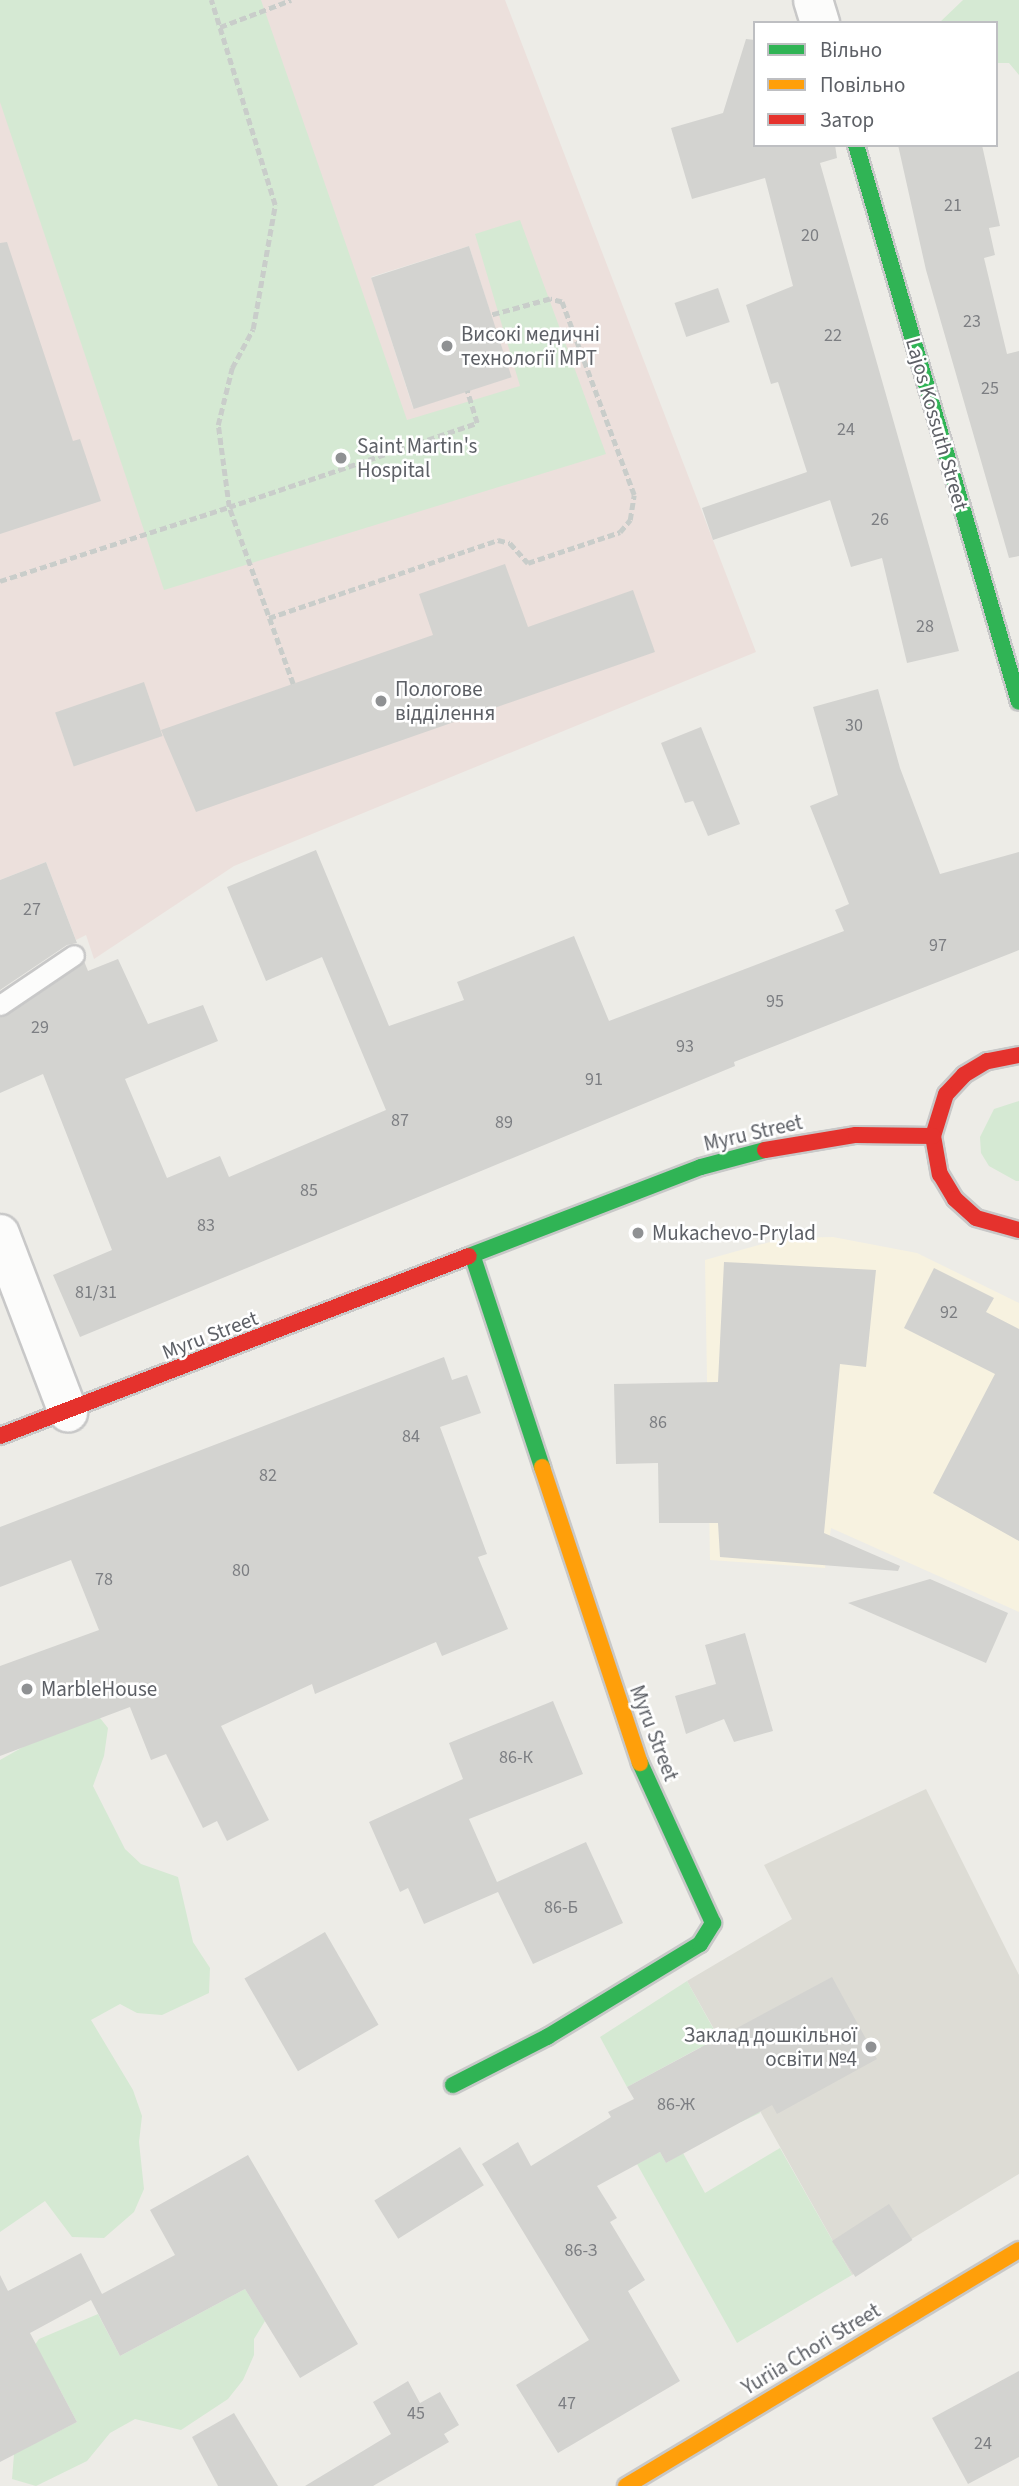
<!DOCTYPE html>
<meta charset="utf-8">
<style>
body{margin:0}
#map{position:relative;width:1019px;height:2486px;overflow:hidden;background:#edece7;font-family:"Source Sans 3",sans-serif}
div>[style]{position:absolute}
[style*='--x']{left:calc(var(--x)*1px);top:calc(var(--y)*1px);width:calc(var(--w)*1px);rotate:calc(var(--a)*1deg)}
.commercial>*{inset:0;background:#f7f2e0}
.education>*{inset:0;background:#dddcd5}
.medical>*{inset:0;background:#ece0dc}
.green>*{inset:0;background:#d5e9d3}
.building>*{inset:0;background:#d3d3d0;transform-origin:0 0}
.path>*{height:4.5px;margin-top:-2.25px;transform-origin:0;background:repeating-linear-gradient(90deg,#c9cdca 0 7px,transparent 0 10.5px)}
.roads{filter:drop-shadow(2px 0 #c8c8c8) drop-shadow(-2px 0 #c8c8c8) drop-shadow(0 2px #c8c8c8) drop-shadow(0 -2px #c8c8c8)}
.lane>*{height:19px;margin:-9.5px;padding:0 9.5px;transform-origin:9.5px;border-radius:9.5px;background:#fcfcfb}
.street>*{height:38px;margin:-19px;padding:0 19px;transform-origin:19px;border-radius:19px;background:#fcfcfb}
.fast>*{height:16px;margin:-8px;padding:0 8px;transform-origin:8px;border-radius:8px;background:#30b455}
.slow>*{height:16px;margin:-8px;padding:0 8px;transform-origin:8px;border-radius:8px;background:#ff9f0a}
.jam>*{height:16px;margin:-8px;padding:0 8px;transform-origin:8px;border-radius:8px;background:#e5322d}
.dots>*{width:19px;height:19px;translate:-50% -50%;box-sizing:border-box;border:4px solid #fff;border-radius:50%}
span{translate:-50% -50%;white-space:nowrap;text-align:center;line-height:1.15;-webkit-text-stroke:5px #fff;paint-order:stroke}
.number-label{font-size:18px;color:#7c7e82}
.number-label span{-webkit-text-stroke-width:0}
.poi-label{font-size:21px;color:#5d6066}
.left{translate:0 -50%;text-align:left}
.right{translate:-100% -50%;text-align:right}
.street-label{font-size:21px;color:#5d6066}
.legend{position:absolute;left:753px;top:21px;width:245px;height:126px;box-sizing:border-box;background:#fff;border:2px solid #bebfc2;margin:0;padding:9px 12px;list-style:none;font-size:21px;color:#5d6066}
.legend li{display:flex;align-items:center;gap:14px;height:35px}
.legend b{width:35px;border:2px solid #bebfc2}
</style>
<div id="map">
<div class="commercial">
<i style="clip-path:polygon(833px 1237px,917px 1253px,1019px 1303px,1019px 1612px,831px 1528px,825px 1568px,710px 1560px,705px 1260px,784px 1238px)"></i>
</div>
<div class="education">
<i style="clip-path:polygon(926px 1789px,1019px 1975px,1019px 2174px,852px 2275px,687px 1981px,792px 1919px,764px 1865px)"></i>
</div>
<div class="medical">
<i style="clip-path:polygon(evenodd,0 0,505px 0,756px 652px,234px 866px,94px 959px,86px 935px,76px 940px,46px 862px,0 880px,0 0,469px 246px,511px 377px,413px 408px,371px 277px,469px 246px)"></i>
</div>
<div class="green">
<i style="clip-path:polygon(0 0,261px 0,407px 420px,520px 386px,475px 234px,520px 220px,606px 454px,164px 590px,0 102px)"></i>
<i style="clip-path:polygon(963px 0,1019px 0,1019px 75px,1009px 63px,996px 63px,996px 23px,939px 23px)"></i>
<i style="clip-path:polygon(1019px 1101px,1019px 1181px,1016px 1181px,989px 1166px,981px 1153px,980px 1137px,994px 1109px)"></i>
<i style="clip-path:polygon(92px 1708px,108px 1728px,104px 1756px,93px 1786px,125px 1849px,141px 1864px,178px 1877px,193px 1942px,210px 1968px,209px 1993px,162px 2015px,137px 2013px,120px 2004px,91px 2020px,133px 2090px,142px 2116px,139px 2142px,144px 2189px,134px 2212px,104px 2238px,72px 2237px,45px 2201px,0 2232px,0 1760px)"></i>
<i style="clip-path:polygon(687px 1981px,760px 2113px,741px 2122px,701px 2047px,627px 2087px,600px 2037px)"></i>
<i style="clip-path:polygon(780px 2148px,852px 2275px,737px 2343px,637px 2164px,660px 2152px,666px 2163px,683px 2153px,705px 2193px)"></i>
<i style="clip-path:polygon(245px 2289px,265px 2321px,254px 2339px,254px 2355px,243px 2380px,228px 2399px,181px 2430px,135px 2419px,110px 2433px,87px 2461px,36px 2486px,12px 2479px,14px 2454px,77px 2422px,59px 2388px,26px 2376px,25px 2359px,39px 2339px,98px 2314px,120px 2356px)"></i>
</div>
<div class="building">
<i style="clip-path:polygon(746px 39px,755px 40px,755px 145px,835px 145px,837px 158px,820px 163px,959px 651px,907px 663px,882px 558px,851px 567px,830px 500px,713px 540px,702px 508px,807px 472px,778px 382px,771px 384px,746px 305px,793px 286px,765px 178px,692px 199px,671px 128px,723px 113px)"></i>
<i style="clip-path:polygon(898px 145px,982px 145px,1000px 226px,989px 228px,995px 255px,984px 258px,1007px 354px,1019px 351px,1019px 556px,1009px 558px,926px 270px)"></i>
<i style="clip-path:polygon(7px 242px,73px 441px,80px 439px,101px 501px,0 534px,0 243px)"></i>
<i style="left:469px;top:246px;width:138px;height:103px;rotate:72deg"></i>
<i style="left:718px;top:288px;width:36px;height:46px;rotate:71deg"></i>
<i style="clip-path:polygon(505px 564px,528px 627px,633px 590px,655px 652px,196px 812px,161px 730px,433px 635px,419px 594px)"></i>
<i style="left:144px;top:682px;width:57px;height:94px;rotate:71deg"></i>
<i style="clip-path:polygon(878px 689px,900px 768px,940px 874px,1019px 852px,1019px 950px,734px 1062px,735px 1066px,80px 1337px,53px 1275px,112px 1250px,43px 1074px,0 1093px,0 1017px,84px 961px,88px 971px,118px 959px,148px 1024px,203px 1005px,218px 1041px,125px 1079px,167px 1178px,220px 1156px,229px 1177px,386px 1110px,322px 957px,266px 981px,227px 887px,316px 850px,389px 1026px,464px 1000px,457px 982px,574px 936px,609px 1021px,844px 931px,835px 910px,849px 904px,810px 806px,838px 795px,813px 707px)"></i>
<i style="clip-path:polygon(701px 727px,740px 824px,708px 836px,693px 801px,685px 803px,661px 743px)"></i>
<i style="clip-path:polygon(46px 862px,77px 943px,67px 945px,0 990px,0 880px)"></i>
<i style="clip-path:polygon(724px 1262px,876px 1270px,866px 1367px,840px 1364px,824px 1533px,900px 1566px,898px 1571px,720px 1557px,718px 1523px,659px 1523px,658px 1463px,616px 1464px,614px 1384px,718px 1382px)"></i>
<i style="clip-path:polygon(934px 1268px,994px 1298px,986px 1312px,1019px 1329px,1019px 1541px,933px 1493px,995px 1374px,904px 1328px)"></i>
<i style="clip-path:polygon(444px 1357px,452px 1380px,467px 1375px,481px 1413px,440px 1427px,487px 1554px,478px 1557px,508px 1629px,442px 1656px,436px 1642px,315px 1694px,312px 1684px,221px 1726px,269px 1820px,227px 1841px,217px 1821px,203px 1828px,166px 1754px,151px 1760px,130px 1707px,0 1756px,0 1666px,99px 1630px,71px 1560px,0 1587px,0 1527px)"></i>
<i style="clip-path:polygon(930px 1579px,1008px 1613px,986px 1663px,848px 1603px)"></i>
<i style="clip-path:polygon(745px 1633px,773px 1731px,734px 1742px,724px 1719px,686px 1734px,675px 1696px,716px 1684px,705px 1645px)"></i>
<i style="clip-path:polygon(553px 1701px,583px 1774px,469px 1819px,497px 1882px,586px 1842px,623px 1923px,533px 1964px,498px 1892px,424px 1924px,408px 1888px,400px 1892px,369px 1822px,463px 1779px,449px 1743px)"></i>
<i style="left:325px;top:1932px;width:107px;height:93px;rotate:60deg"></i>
<i style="clip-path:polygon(832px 1977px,877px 2059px,777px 2114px,772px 2105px,666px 2163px,660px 2152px,597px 2186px,617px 2218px,610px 2222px,645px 2280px,628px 2291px,680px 2381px,558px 2453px,516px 2385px,589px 2340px,482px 2164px,518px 2142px,531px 2166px,611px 2117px,608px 2112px,634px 2099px,627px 2087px)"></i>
<i style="left:460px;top:2147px;width:45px;height:101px;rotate:58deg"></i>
<i style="clip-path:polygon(248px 2155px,358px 2344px,300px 2378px,245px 2289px,120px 2356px,91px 2300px,30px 2333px,77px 2422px,0 2462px,0 2275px,8px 2291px,81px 2253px,102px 2294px,175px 2255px,150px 2210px)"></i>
<i style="left:889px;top:2204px;width:43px;height:68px;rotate:57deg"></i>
<i style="clip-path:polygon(1019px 2371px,1019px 2457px,968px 2484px,932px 2418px)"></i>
<i style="clip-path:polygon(408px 2381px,420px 2403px,440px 2392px,459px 2425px,444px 2434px,449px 2442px,373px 2486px,305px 2486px,391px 2434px,373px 2402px)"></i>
<i style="clip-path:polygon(234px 2413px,278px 2486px,218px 2486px,192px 2437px)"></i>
</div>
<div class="path">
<i style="--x:220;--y:27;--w:76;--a:-20.8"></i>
<i style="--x:0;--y:581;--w:241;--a:-17.9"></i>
<i style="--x:229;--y:507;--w:83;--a:-97.6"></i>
<i style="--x:218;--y:425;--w:59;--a:-76.2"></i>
<i style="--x:232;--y:368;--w:44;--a:-61.7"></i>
<i style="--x:253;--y:329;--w:126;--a:-79.9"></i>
<i style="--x:275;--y:205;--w:215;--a:-107.3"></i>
<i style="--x:269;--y:618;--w:242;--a:-18.8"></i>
<i style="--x:498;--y:540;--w:12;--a:14"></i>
<i style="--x:510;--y:543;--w:27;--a:48"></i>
<i style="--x:528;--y:563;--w:97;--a:-18.6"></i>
<i style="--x:620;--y:532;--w:16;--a:-50"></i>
<i style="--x:630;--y:520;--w:25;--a:-81"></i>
<i style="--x:634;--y:495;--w:206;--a:-110.5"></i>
<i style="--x:562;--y:302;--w:12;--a:-166"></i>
<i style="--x:550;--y:299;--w:60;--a:164.6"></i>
<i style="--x:293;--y:684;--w:188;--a:-109.9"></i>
<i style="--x:229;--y:507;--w:262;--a:-18.7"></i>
<i style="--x:477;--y:423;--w:34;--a:-107"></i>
</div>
<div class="roads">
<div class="lane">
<i style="--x:0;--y:1005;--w:89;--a:-34"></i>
</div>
<div class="street">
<i style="--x:813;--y:0;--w:24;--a:73"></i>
<i style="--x:0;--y:1234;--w:191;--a:69.1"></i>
</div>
<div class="fast">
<i style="--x:856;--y:145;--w:580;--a:73.69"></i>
<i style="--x:469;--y:1256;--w:248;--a:-21"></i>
<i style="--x:701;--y:1167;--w:66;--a:-14.9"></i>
<i style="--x:473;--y:1257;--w:221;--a:71.8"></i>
<i style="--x:453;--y:2085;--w:106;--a:-27.1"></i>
<i style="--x:547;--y:2037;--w:179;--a:-31.3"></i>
<i style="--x:700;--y:1944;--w:25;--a:-58"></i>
<i style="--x:713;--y:1923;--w:176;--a:-114.5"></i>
</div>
<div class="slow">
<i style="--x:542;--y:1467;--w:312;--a:71.7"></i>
<i style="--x:626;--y:2486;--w:458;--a:-31"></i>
</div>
<div class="jam">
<i style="--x:1019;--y:1055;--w:33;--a:169"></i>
<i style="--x:987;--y:1061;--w:27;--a:149"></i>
<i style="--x:964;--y:1075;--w:26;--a:133"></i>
<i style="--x:946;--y:1094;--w:44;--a:107.2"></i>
<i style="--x:933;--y:1136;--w:39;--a:80"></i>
<i style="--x:940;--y:1174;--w:29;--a:59"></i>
<i style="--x:955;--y:1199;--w:28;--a:42"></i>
<i style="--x:976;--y:1218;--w:45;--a:15.6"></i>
<i style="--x:765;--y:1150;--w:92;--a:-9.4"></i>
<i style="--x:856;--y:1135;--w:77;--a:0.7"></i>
<i style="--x:0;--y:1436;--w:502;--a:-21"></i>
</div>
</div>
<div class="dots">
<i style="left:447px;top:346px;background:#8f9193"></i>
<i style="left:341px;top:458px;background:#8f9193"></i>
<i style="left:381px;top:701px;background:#8f9193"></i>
<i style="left:638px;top:1233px;background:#8f9193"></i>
<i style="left:27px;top:1689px;background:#8f9193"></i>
<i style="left:871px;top:2047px;background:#8f9193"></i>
</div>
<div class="number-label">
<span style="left:953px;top:206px">21</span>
<span style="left:810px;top:236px">20</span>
<span style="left:972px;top:322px">23</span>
<span style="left:833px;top:336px">22</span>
<span style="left:990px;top:389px">25</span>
<span style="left:846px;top:430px">24</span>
<span style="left:880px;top:520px">26</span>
<span style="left:925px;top:627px">28</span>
<span style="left:854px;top:726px">30</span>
<span style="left:32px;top:910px">27</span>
<span style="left:938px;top:946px">97</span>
<span style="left:775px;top:1002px">95</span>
<span style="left:40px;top:1028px">29</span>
<span style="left:685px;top:1047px">93</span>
<span style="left:594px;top:1080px">91</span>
<span style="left:400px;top:1121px">87</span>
<span style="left:504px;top:1123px">89</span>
<span style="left:309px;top:1191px">85</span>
<span style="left:206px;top:1226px">83</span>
<span style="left:96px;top:1293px">81/31</span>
<span style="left:949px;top:1313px">92</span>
<span style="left:658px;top:1423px">86</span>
<span style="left:411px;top:1437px">84</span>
<span style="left:268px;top:1476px">82</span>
<span style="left:241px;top:1571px">80</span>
<span style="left:104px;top:1580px">78</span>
<span style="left:516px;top:1758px">86-К</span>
<span style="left:561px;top:1908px">86-Б</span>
<span style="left:676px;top:2105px">86-Ж</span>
<span style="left:581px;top:2251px">86-З</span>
<span style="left:567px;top:2404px">47</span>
<span style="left:416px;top:2414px">45</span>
<span style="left:983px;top:2444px">24</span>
</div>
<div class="poi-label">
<span class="left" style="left:461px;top:346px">Високі медичні<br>технології МРТ</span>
<span class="left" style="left:357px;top:458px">Saint Martin's<br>Hospital</span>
<span class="left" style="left:395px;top:701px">Пологове<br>відділення</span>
<span class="left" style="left:652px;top:1233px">Mukachevo-Prylad</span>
<span class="left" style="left:41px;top:1689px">MarbleHouse</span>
<span class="right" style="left:857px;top:2047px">Заклад дошкільної<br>освіти №4</span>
</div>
<div class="street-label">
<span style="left:937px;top:424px;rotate:74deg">Lajos Kossuth Street</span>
<span style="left:753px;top:1133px;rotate:-13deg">Myru Street</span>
<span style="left:210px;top:1335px;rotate:-21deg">Myru Street</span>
<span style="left:654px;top:1733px;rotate:69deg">Myru Street</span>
<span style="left:811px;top:2349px;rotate:-31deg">Yuriia Chori Street</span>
</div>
<ul class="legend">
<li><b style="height:9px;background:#30b455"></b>Вільно</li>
<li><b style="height:9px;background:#ff9f0a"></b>Повільно</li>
<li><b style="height:9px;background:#e5322d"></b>Затор</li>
</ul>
</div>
